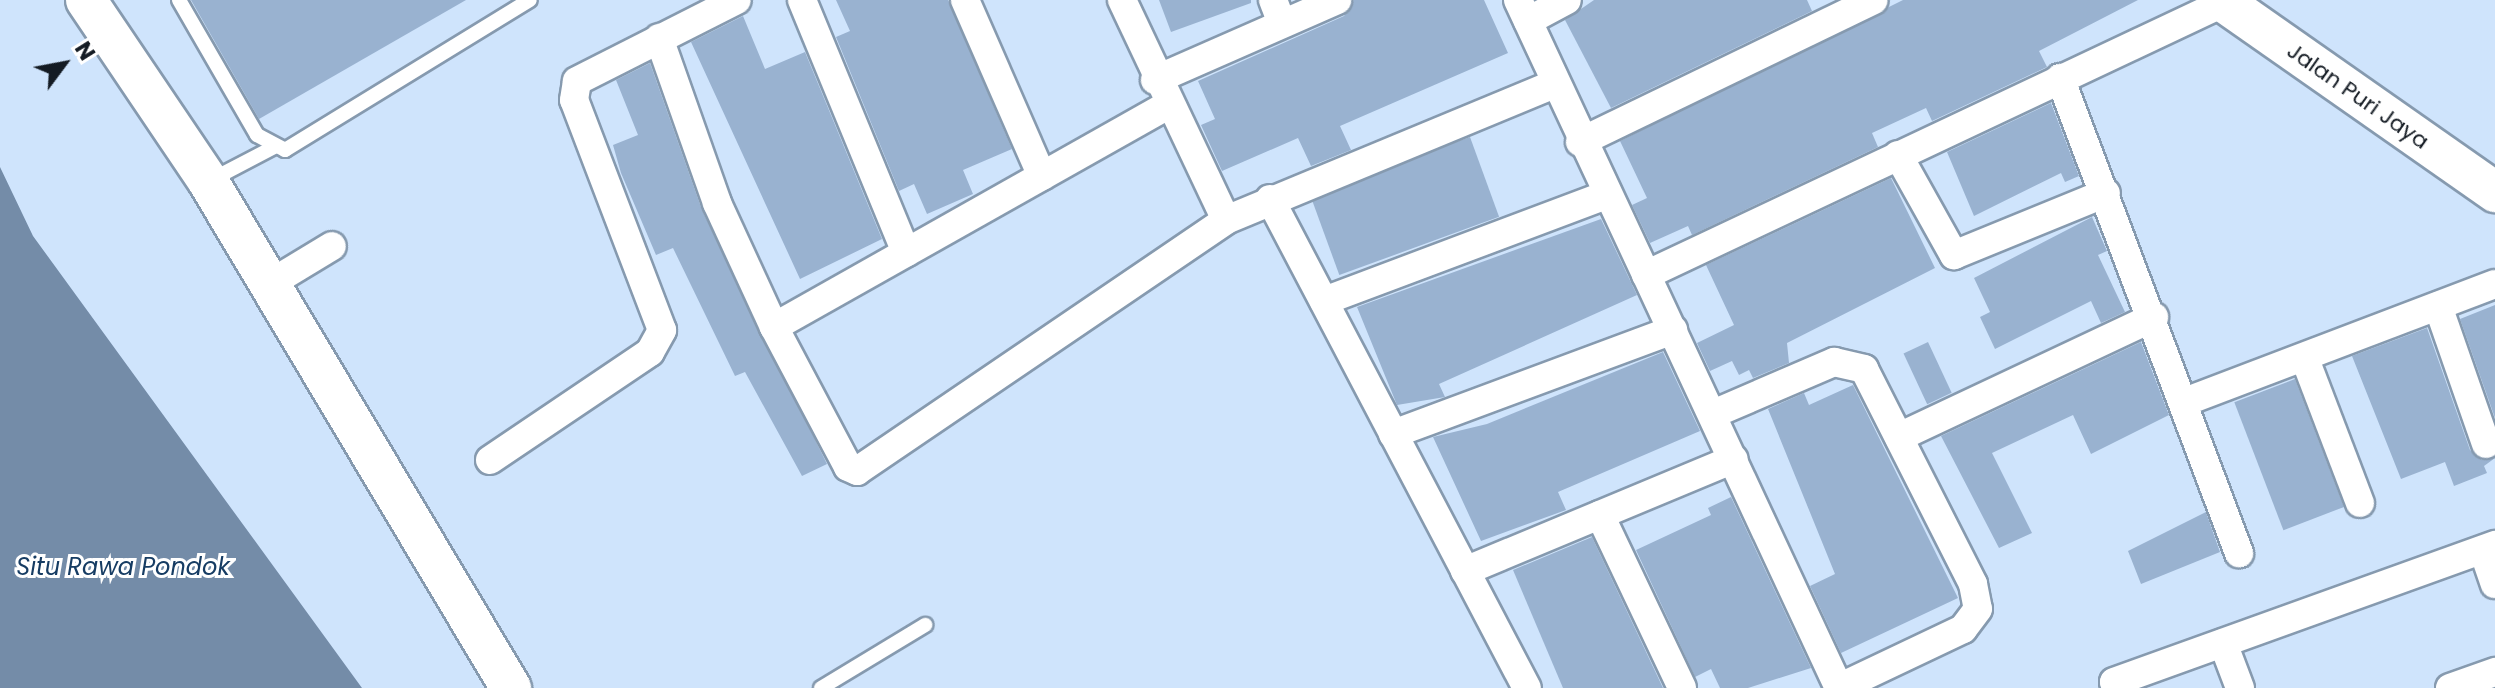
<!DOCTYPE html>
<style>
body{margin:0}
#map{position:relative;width:2495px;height:688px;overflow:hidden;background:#cfe4fc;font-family:Poppins,sans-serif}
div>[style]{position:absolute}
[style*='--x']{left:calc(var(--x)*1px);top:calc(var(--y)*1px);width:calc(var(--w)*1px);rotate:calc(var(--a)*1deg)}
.water>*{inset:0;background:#748ca8}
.building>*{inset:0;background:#99b2d0;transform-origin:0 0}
.roads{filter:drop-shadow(2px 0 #869aaf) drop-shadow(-2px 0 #869aaf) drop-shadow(0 2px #869aaf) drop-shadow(0 -2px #869aaf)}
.lane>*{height:14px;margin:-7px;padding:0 7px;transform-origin:7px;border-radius:7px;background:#fff}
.street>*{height:28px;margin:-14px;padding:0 14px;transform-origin:14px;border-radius:14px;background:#fff}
.secondary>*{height:40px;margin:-20px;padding:0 20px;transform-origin:20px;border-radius:20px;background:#fff}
span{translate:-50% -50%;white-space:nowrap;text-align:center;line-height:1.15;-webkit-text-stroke:6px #fff;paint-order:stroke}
.street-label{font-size:22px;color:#141b23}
.water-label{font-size:24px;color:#163c63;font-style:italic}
.north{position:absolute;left:24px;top:24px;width:80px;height:80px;-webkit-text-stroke:6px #fff;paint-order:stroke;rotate:58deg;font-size:22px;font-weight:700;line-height:32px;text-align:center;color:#141b23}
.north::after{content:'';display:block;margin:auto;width:28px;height:36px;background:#141b23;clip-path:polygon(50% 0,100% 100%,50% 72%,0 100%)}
</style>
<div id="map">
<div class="water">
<i style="clip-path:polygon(0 167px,33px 236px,362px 688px,0 688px)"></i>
</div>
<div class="building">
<i style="clip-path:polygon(191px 0,466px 0,259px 119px)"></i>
<i style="clip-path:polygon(836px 0,948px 0,1012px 149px,963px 170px,973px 194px,927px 214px,914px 184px,899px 191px,836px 37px,850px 31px)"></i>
<i style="clip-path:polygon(1159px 0,1251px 0,1251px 3px,1171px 32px)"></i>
<i style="clip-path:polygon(1354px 0,1484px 0,1508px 53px,1340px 126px,1351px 150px,1311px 166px,1298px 138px,1222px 171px,1201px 125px,1215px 119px,1198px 81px,1344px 16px)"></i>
<i style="clip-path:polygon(1594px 0,1807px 0,1812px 11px,1611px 108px,1565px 20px)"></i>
<i style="clip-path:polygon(1903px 0,2138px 0,2039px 51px,2047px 67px,1932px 121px,1926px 108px,1872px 133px,1878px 147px,1692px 235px,1688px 226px,1650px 243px,1632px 205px,1647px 198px,1620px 141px)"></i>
<i style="clip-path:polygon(743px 16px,765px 69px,805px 52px,882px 239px,800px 279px,691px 42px)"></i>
<i style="clip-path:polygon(650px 63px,702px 210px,827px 464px,802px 476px,745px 372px,735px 376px,673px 248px,656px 255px,621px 173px,613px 145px,638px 135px,616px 80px)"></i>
<i style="clip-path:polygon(2051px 103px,2079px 176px,2065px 182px,2061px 173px,1974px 216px,1947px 152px)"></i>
<i style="left:1470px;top:137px;width:85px;height:170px;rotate:70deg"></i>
<i style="clip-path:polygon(1891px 178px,1935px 268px,1787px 343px,1789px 363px,1753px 378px,1749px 370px,1739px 375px,1732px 361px,1710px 371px,1697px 343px,1734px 325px,1706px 265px)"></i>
<i style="clip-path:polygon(2092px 217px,2107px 251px,2098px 255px,2125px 312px,2101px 323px,2091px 301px,1995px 349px,1980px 317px,1990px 312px,1974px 278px)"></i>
<i style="clip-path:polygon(1601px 219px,1637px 295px,1439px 384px,1445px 397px,1397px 405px,1357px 307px)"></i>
<i style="clip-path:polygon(2495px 305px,2495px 418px,2460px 319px)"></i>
<i style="clip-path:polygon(2427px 328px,2470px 450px,2482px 460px,2495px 458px,2484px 466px,2487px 473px,2454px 486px,2445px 462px,2401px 479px,2352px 356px)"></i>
<i style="left:1928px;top:342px;width:56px;height:27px;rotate:65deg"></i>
<i style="clip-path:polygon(2141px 342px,2169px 415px,2091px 454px,2073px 415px,1992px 453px,2032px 533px,1999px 548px,1941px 436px)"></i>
<i style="clip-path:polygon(1663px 352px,1700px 431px,1558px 492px,1566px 510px,1481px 541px,1433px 437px,1487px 424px)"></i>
<i style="left:2295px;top:379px;width:137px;height:65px;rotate:69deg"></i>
<i style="clip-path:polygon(1853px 385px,1958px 598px,1841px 653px,1810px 586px,1835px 574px,1768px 409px,1804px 393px,1809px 405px)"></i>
<i style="clip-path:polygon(1731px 497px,1811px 668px,1748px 688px,1720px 688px,1711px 669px,1695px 677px,1636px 550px,1711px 515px,1708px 508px)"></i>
<i style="clip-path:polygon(2206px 512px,2220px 552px,2141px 584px,2128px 551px)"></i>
<i style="clip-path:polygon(1592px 537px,1663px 688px,1563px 688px,1513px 570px)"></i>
</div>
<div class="roads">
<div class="lane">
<i style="--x:179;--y:0;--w:156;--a:60"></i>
<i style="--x:257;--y:135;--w:32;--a:28"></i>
<i style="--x:285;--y:150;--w:287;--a:-31.5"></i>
<i style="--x:211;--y:180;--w:71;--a:-27.6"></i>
<i style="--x:821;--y:688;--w:122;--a:-31.2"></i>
</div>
<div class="street">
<i style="--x:802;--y:0;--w:273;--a:67.6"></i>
<i style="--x:965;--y:0;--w:192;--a:66.4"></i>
<i style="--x:1122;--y:0;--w:243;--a:64.7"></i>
<i style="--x:1273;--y:0;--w:25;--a:69"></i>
<i style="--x:1518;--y:0;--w:759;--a:64.99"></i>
<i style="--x:1528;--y:21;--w:44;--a:-28.3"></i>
<i style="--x:659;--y:38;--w:175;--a:70.6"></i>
<i style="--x:717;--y:203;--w:136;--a:65.3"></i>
<i style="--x:774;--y:327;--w:158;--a:62.1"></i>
<i style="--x:848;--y:467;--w:10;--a:24"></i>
<i style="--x:857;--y:471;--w:446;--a:-34.2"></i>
<i style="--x:1226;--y:220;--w:357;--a:-22.5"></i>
<i style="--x:2060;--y:78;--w:508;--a:69.35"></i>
<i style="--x:1155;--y:80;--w:199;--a:-23.7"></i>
<i style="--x:1580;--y:142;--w:326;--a:-25.8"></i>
<i style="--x:1898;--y:155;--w:115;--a:60.8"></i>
<i style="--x:1954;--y:255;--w:164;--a:-22.2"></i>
<i style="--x:1270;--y:199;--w:552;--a:62.28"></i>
<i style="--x:1646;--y:275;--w:640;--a:-25.24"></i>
<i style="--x:271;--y:283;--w:71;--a:-31.2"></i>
<i style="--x:1324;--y:301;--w:301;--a:-20.6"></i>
<i style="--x:2438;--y:306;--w:146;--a:70.8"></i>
<i style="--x:774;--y:327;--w:452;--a:-29.4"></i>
<i style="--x:2305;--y:359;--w:154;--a:69.1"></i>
<i style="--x:2187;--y:401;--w:329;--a:-20.8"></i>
<i style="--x:1713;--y:414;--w:132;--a:-23.3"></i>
<i style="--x:1834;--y:362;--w:31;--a:13"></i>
<i style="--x:1864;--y:369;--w:241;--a:63.1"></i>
<i style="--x:1973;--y:584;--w:25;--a:79"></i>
<i style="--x:1978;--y:609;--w:25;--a:127"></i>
<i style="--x:1963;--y:629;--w:137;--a:154.6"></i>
<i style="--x:1393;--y:434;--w:299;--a:-20.4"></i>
<i style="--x:1899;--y:437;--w:282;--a:-25.2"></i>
<i style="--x:490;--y:460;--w:193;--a:-34"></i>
<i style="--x:650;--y:352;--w:25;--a:-61"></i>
<i style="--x:662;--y:330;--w:246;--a:-110.9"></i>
<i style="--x:574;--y:100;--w:19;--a:-81"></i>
<i style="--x:577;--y:81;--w:179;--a:-26.9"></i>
<i style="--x:1600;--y:515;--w:191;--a:64.6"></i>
<i style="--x:2483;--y:550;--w:36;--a:71"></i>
<i style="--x:1465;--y:571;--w:291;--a:-22.6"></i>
<i style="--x:2223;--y:643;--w:48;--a:69.3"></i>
<i style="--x:2116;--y:688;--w:6;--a:-108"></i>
<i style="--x:2114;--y:682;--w:405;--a:-19.8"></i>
<i style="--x:2450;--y:688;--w:48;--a:-19.6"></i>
</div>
<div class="secondary">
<i style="--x:86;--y:0;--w:218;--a:56"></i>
<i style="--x:208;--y:181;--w:591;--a:59.14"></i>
<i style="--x:2221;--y:0;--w:335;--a:35"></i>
</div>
</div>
<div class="street-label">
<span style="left:2358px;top:96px;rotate:35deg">Jalan Puri Jaya</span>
</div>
<div class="water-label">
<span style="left:123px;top:567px">Situ Rawa Pondok</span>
</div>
<div class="north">N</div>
</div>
